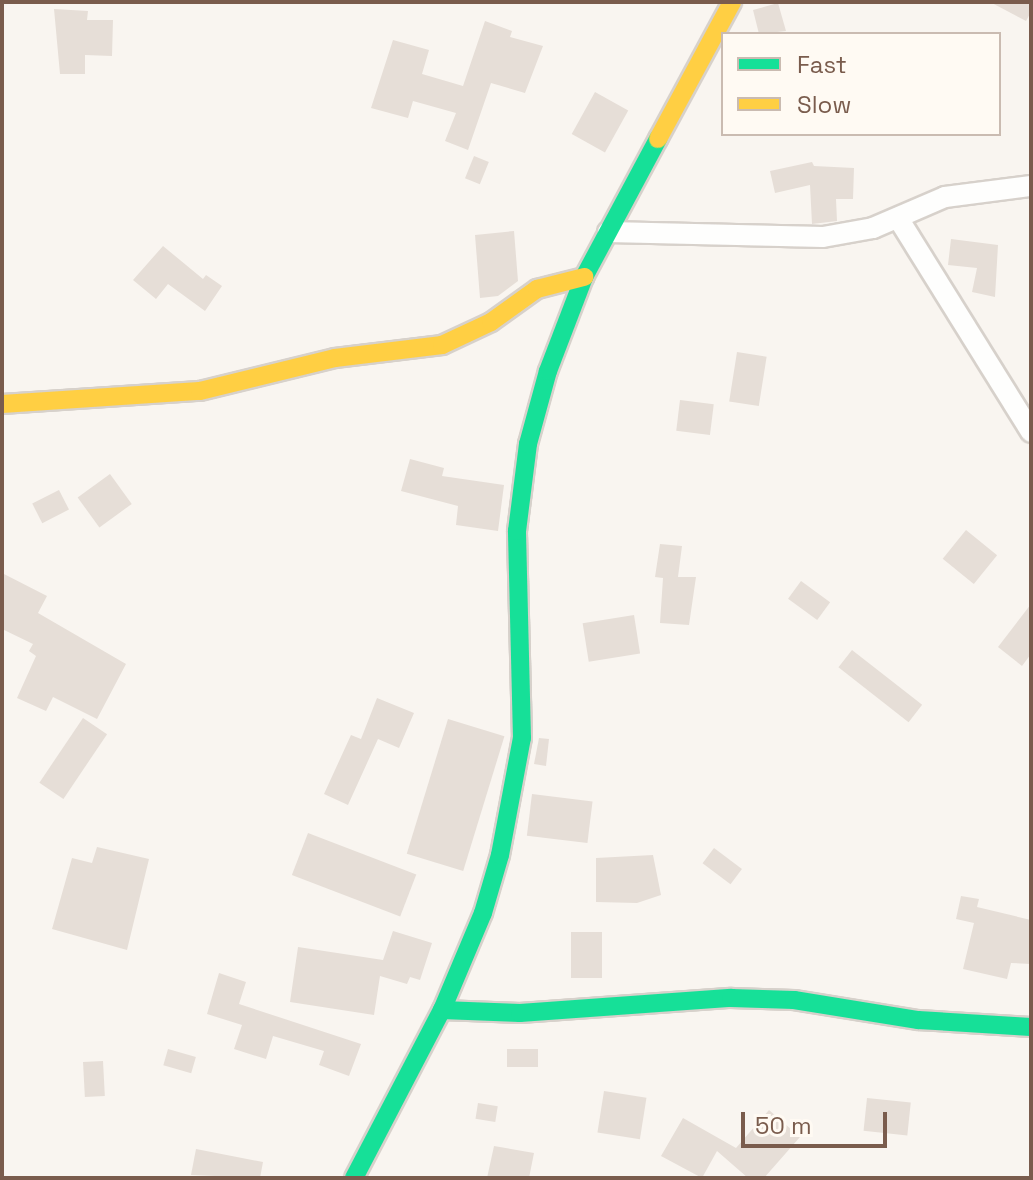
<!DOCTYPE html>
<style>
body{margin:0}
#map{position:relative;width:1033px;height:1180px;overflow:hidden;background:#f9f5f0;font-family:"Space Grotesk",sans-serif}
div>[style]{position:absolute}
[style*='--x']{left:calc(var(--x)*1px);top:calc(var(--y)*1px);width:calc(var(--w)*1px);rotate:calc(var(--a)*1deg)}
.building>*{inset:0;background:#e6ded7;transform-origin:0 0}
.roads{filter:drop-shadow(2px 0 #d7d1cb) drop-shadow(-2px 0 #d7d1cb) drop-shadow(0 2px #d7d1cb) drop-shadow(0 -2px #d7d1cb)}
.street>*{height:20px;margin:-10px;padding:0 10px;transform-origin:10px;border-radius:10px;background:#fefefd}
.fast>*{height:18px;margin:-9px;padding:0 9px;transform-origin:9px;border-radius:9px;background:#16e098}
.slow>*{height:18px;margin:-9px;padding:0 9px;transform-origin:9px;border-radius:9px;background:#ffcf43}
span{translate:-50% -50%;white-space:nowrap;text-align:center;line-height:1.15;-webkit-text-stroke:6px #fffaf3;paint-order:stroke}
.frame{position:absolute;inset:0;border:4px solid #7a5c4d;pointer-events:none}
.legend{position:absolute;left:721px;top:32px;width:280px;height:104px;box-sizing:border-box;background:#fffaf3;border:2px solid #cabbb1;margin:0;padding:10px 14px;list-style:none;font-size:24px;color:#7a5c4d}
.legend li{display:flex;align-items:center;gap:16px;height:40px}
.legend b{width:40px;border:2px solid #cabbb1}
.scale{position:absolute;left:741px;top:1112px;width:146px;height:36px;box-sizing:border-box;border:4px solid #7a5c4d;border-top:0;padding-left:10px;font-size:24px;line-height:28px;white-space:nowrap;color:#7a5c4d;-webkit-text-stroke:6px #fffaf3;paint-order:stroke}
</style>
<div id="map">
<div class="building">
<i style="clip-path:polygon(990px 2px,1031px 2px,1031px 12px,1026px 21px)"></i>
<i style="clip-path:polygon(778px 3px,786px 31px,759px 34px,753px 10px)"></i>
<i style="clip-path:polygon(54px 9px,88px 11px,87px 20px,113px 20px,112px 56px,85px 55px,85px 74px,60px 74px)"></i>
<i style="clip-path:polygon(485px 21px,512px 31px,510px 37px,543px 46px,525px 93px,491px 83px,468px 150px,445px 141px,456px 113px,413px 101px,408px 118px,371px 108px,393px 40px,429px 50px,422px 74px,463px 86px)"></i>
<i style="left:595px;top:92px;width:38px;height:48px;rotate:29deg"></i>
<i style="left:474px;top:156px;width:16px;height:24px;rotate:22deg"></i>
<i style="clip-path:polygon(812px 162px,814px 166px,854px 168px,853px 199px,836px 199px,837px 221px,812px 224px,810px 185px,775px 193px,770px 171px)"></i>
<i style="clip-path:polygon(514px 231px,518px 281px,498px 296px,480px 298px,475px 235px)"></i>
<i style="clip-path:polygon(951px 239px,998px 245px,995px 297px,972px 292px,977px 268px,948px 265px)"></i>
<i style="clip-path:polygon(163px 246px,203px 279px,206px 275px,222px 286px,205px 311px,168px 284px,156px 299px,133px 280px)"></i>
<i style="left:737px;top:352px;width:30px;height:50px;rotate:9deg"></i>
<i style="left:680px;top:400px;width:34px;height:31px;rotate:7deg"></i>
<i style="clip-path:polygon(410px 459px,444px 468px,442px 476px,504px 485px,498px 531px,456px 525px,458px 506px,401px 491px)"></i>
<i style="left:110px;top:474px;width:37px;height:40px;rotate:54deg"></i>
<i style="left:59px;top:490px;width:22px;height:30px;rotate:63deg"></i>
<i style="left:966px;top:530px;width:40px;height:37px;rotate:39deg"></i>
<i style="clip-path:polygon(660px 544px,682px 546px,678px 577px,696px 577px,689px 625px,660px 623px,663px 578px,655px 577px)"></i>
<i style="clip-path:polygon(2px 573px,47px 596px,38px 613px,126px 664px,97px 719px,53px 697px,46px 711px,17px 698px,36px 656px,29px 651px,33px 644px,2px 629px)"></i>
<i style="left:801px;top:581px;width:36px;height:22px;rotate:36deg"></i>
<i style="clip-path:polygon(1031px 604px,1031px 654px,1022px 666px,998px 647px)"></i>
<i style="left:634px;top:615px;width:39px;height:52px;rotate:81deg"></i>
<i style="left:852px;top:650px;width:89px;height:22px;rotate:38deg"></i>
<i style="clip-path:polygon(377px 698px,414px 713px,399px 748px,378px 739px,348px 805px,324px 794px,351px 735px,361px 739px)"></i>
<i style="left:83px;top:718px;width:29px;height:78px;rotate:34deg"></i>
<i style="left:448px;top:719px;width:59px;height:141px;rotate:17deg"></i>
<i style="clip-path:polygon(539px 738px,549px 739px,546px 766px,534px 764px)"></i>
<i style="left:532px;top:794px;width:61px;height:42px;rotate:7deg"></i>
<i style="left:308px;top:833px;width:116px;height:45px;rotate:21deg"></i>
<i style="clip-path:polygon(97px 847px,149px 859px,127px 950px,52px 929px,72px 858px,92px 863px)"></i>
<i style="left:714px;top:848px;width:35px;height:19px;rotate:37deg"></i>
<i style="clip-path:polygon(653px 855px,661px 895px,637px 903px,596px 902px,596px 858px)"></i>
<i style="clip-path:polygon(961px 896px,979px 899px,977px 907px,1031px 920px,1031px 964px,1011px 963px,1007px 979px,963px 969px,974px 923px,956px 919px)"></i>
<i style="clip-path:polygon(393px 931px,432px 943px,420px 980px,410px 977px,407px 984px,380px 976px,374px 1015px,290px 1002px,298px 947px,383px 960px)"></i>
<i style="left:571px;top:932px;width:31px;height:46px"></i>
<i style="clip-path:polygon(219px 973px,246px 982px,239px 1004px,361px 1044px,349px 1076px,319px 1065px,324px 1051px,273px 1036px,266px 1059px,234px 1049px,242px 1025px,207px 1014px)"></i>
<i style="left:168px;top:1049px;width:29px;height:17px;rotate:16deg"></i>
<i style="left:507px;top:1049px;width:31px;height:18px"></i>
<i style="left:103px;top:1061px;width:35px;height:20px;rotate:87deg"></i>
<i style="left:604px;top:1091px;width:43px;height:42px;rotate:9deg"></i>
<i style="left:867px;top:1098px;width:44px;height:33px;rotate:6deg"></i>
<i style="left:478px;top:1103px;width:20px;height:16px;rotate:9deg"></i>
<i style="clip-path:polygon(769px 1110px,800px 1137px,764px 1178px,748px 1178px,717px 1151px,702px 1178px,661px 1156px,683px 1118px,736px 1148px)"></i>
<i style="clip-path:polygon(494px 1146px,534px 1153px,529px 1178px,487px 1178px)"></i>
<i style="clip-path:polygon(196px 1149px,263px 1162px,260px 1178px,191px 1175px)"></i>
</div>
<div class="roads">
<div class="street">
<i style="--x:898;--y:218;--w:252;--a:58.1"></i>
<i style="--x:608;--y:232;--w:215;--a:1.3"></i>
<i style="--x:823;--y:237;--w:51;--a:-10.2"></i>
<i style="--x:873;--y:228;--w:78;--a:-23.3"></i>
<i style="--x:945;--y:197;--w:87;--a:-7.3"></i>
</div>
<div class="fast">
<i style="--x:442;--y:1010;--w:78;--a:2.2"></i>
<i style="--x:520;--y:1013;--w:212;--a:-4.1"></i>
<i style="--x:731;--y:998;--w:63;--a:1.8"></i>
<i style="--x:794;--y:1000;--w:126;--a:9.2"></i>
<i style="--x:918;--y:1020;--w:113;--a:3.5"></i>
<i style="--x:354;--y:1178;--w:190;--a:-62.4"></i>
<i style="--x:442;--y:1010;--w:105;--a:-67.1"></i>
<i style="--x:483;--y:913;--w:60;--a:-73.7"></i>
<i style="--x:500;--y:855;--w:119;--a:-79.4"></i>
<i style="--x:522;--y:738;--w:207;--a:-91.4"></i>
<i style="--x:517;--y:531;--w:88;--a:-82.8"></i>
<i style="--x:528;--y:444;--w:76;--a:-74.7"></i>
<i style="--x:548;--y:371;--w:101;--a:-69"></i>
<i style="--x:584;--y:277;--w:157;--a:-61.8"></i>
</div>
<div class="slow">
<i style="--x:658;--y:139;--w:156;--a:-61.6"></i>
<i style="--x:2;--y:404;--w:198;--a:-3.8"></i>
<i style="--x:200;--y:391;--w:139;--a:-13.7"></i>
<i style="--x:335;--y:358;--w:108;--a:-6.9"></i>
<i style="--x:442;--y:345;--w:54;--a:-25.1"></i>
<i style="--x:491;--y:322;--w:57;--a:-35.7"></i>
<i style="--x:537;--y:289;--w:49;--a:-14.3"></i>
</div>
</div>
<div class="frame"></div>
<ul class="legend">
<li><b style="height:10px;background:#16e098"></b>Fast</li>
<li><b style="height:10px;background:#ffcf43"></b>Slow</li>
</ul>
<div class="scale">50 m</div>
</div>
